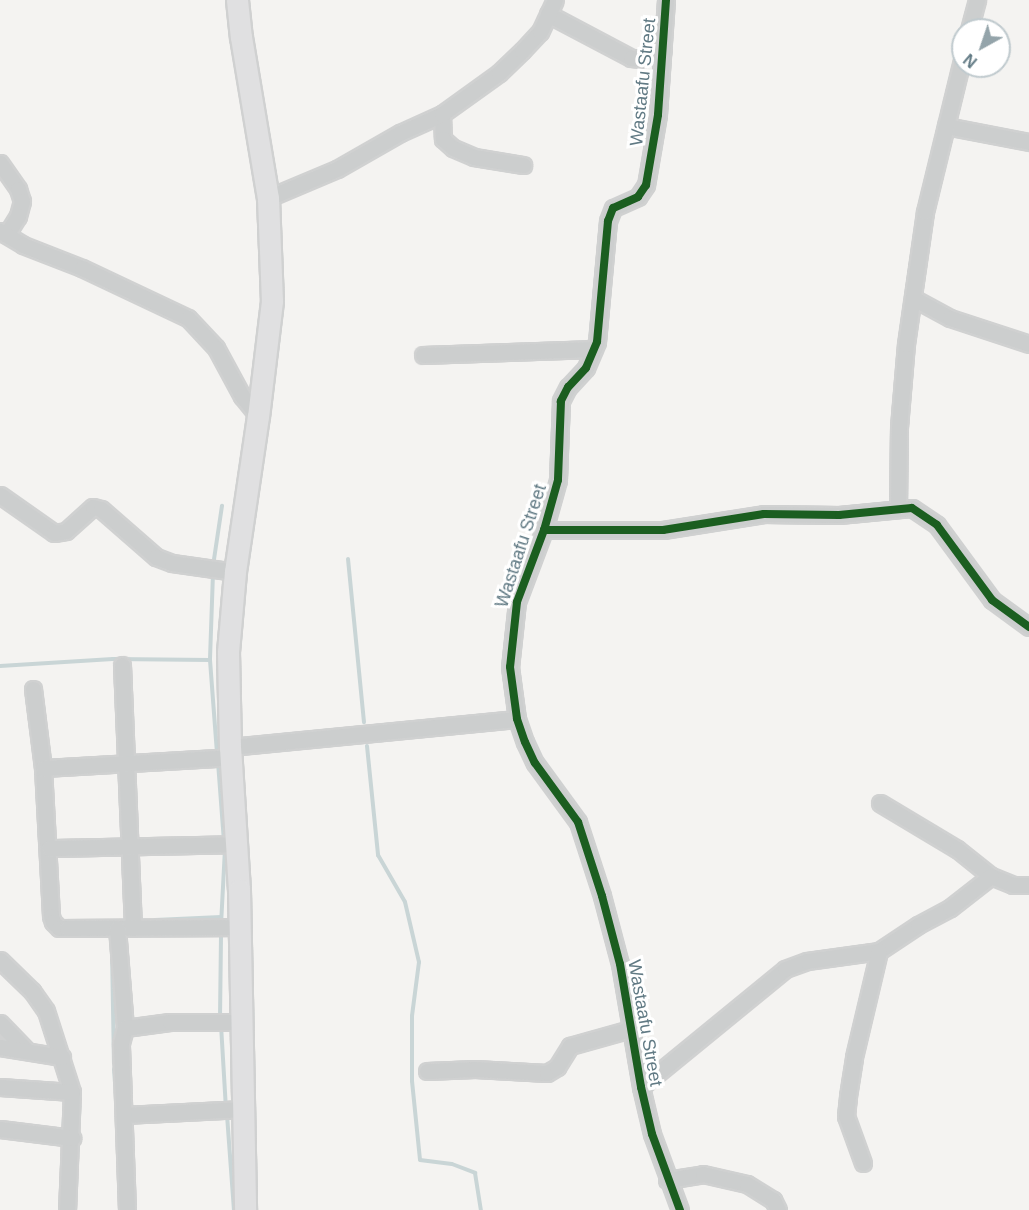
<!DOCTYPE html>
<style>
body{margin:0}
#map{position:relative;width:1029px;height:1210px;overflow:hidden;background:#f4f3f1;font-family:Arial,sans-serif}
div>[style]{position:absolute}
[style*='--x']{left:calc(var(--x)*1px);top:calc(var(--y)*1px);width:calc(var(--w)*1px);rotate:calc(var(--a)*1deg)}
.stream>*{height:4px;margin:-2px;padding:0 2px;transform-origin:2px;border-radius:2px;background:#c9d5d6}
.roads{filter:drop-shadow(2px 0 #d0d1d1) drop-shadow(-2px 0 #d0d1d1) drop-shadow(0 2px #d0d1d1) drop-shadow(0 -2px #d0d1d1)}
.minor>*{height:15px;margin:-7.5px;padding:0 7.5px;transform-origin:7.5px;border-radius:7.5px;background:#cccece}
.secondary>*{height:21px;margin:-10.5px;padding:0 10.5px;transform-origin:10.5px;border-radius:10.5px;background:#e0e0e1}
.cycleway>*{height:8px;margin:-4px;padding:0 4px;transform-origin:4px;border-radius:4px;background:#1b5e20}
span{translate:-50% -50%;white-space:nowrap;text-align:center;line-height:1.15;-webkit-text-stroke:6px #fff;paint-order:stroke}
.street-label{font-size:18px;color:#617a84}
.north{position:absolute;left:951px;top:18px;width:60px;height:60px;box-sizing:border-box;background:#fff;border:2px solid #c0cace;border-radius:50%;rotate:220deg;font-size:16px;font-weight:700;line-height:24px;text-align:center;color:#617a84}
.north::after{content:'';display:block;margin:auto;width:21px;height:27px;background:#94a4aa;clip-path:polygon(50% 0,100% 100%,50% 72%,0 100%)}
</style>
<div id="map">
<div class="stream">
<i style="--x:348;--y:559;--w:164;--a:84.4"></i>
<i style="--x:213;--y:566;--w:61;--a:-81.5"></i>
<i style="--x:213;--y:573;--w:87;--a:92"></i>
<i style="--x:210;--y:660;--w:94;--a:85.7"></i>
<i style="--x:0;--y:666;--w:113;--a:-3.5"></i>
<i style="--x:113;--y:659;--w:97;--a:0.6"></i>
<i style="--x:367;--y:746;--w:110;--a:84.2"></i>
<i style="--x:378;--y:855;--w:54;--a:60.1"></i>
<i style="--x:405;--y:902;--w:62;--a:76.9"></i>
<i style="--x:419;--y:962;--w:54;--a:97.4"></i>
<i style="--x:412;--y:1016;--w:65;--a:90"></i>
<i style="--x:412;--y:1081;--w:79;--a:84.2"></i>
<i style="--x:420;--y:1160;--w:32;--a:7"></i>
<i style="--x:452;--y:1164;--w:25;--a:21"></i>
<i style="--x:475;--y:1173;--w:37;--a:81"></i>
<i style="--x:218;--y:762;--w:79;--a:85.7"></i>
<i style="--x:155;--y:920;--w:66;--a:-2.6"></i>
<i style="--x:221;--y:925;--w:77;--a:-87"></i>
<i style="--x:112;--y:950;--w:113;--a:89"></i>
<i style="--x:220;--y:1018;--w:86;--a:-89.3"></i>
<i style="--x:221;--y:1025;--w:83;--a:86.6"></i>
<i style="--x:114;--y:1069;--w:13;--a:86"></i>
<i style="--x:227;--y:1115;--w:95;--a:85.8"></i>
</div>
<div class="roads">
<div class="minor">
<i style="--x:666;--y:0;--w:115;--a:94"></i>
<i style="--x:658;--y:115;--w:71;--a:99.7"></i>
<i style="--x:646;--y:185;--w:14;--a:124"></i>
<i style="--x:638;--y:197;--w:27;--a:156"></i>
<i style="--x:613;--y:208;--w:14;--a:111"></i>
<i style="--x:608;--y:221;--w:121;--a:95.2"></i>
<i style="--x:597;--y:342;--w:28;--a:113"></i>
<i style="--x:586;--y:368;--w:26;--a:133"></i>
<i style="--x:568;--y:387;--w:16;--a:117"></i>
<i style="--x:561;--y:401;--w:79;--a:92.2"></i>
<i style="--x:558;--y:480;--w:52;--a:105.6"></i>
<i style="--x:544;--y:530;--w:77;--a:110.6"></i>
<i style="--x:517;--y:602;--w:65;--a:96.1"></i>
<i style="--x:510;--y:667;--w:52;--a:82.3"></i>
<i style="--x:517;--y:719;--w:24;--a:71"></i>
<i style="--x:525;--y:742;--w:23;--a:65"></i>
<i style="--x:535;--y:763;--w:73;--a:53.9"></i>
<i style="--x:578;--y:822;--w:78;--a:72"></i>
<i style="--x:602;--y:896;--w:70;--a:75.2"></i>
<i style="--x:620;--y:964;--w:125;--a:80.3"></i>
<i style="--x:641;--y:1087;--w:48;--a:76.8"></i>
<i style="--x:652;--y:1134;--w:81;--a:69.8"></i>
<i style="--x:548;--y:14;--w:94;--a:27.9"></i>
<i style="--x:631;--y:58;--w:10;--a:6"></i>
<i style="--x:641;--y:59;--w:23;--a:-20"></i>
<i style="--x:969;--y:30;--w:31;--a:-75"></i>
<i style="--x:442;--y:114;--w:25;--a:88"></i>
<i style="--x:443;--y:139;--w:13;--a:42"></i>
<i style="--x:453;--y:148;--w:23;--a:23"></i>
<i style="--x:474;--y:157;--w:50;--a:9.3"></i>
<i style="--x:946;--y:126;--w:85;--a:10.9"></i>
<i style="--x:0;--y:163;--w:32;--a:55"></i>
<i style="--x:18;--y:189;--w:13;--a:72"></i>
<i style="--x:22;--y:201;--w:16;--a:105"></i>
<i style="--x:18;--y:216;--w:22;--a:122"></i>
<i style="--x:268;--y:198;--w:75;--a:-22.8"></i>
<i style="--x:337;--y:169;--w:73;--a:-29.7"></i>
<i style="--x:400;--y:133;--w:46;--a:-24.3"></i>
<i style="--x:442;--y:114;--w:70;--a:-35.7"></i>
<i style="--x:499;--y:73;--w:32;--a:-44"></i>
<i style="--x:522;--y:51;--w:26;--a:-47"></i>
<i style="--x:540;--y:32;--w:35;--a:-65"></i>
<i style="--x:0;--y:231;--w:27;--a:31"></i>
<i style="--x:23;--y:245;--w:63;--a:21.3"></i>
<i style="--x:82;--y:268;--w:117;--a:25.3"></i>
<i style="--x:188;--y:318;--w:41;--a:47"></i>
<i style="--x:216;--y:348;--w:55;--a:61.6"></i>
<i style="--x:242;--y:396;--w:26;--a:51"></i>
<i style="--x:913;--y:298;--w:42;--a:28.4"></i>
<i style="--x:950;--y:318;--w:83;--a:18.2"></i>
<i style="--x:423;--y:355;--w:171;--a:-2"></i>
<i style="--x:0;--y:495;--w:66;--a:35.1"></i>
<i style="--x:54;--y:533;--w:12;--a:-9"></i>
<i style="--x:66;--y:531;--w:36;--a:-42"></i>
<i style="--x:93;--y:507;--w:8;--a:14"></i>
<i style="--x:101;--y:509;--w:73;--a:41.1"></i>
<i style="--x:156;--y:557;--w:17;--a:21"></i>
<i style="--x:172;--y:563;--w:64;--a:8.1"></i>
<i style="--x:898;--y:508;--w:81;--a:-89.3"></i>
<i style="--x:899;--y:427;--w:83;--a:-85.2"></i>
<i style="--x:906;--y:344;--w:133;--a:-81.8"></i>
<i style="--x:925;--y:212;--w:161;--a:-76.3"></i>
<i style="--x:544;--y:530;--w:119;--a:0"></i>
<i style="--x:663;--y:530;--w:102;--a:-9"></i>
<i style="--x:764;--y:514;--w:75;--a:0.8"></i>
<i style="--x:839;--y:515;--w:73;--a:-5.5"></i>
<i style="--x:912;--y:508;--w:30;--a:34"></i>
<i style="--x:937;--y:525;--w:93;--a:53.7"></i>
<i style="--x:992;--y:600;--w:46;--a:36.1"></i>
<i style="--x:122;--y:665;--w:263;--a:87.6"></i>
<i style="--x:33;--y:689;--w:80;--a:82.8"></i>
<i style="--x:43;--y:768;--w:148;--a:86.9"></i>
<i style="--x:51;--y:916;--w:6;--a:72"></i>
<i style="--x:53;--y:922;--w:8;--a:45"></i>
<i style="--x:59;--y:928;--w:8;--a:0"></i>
<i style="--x:67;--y:928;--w:174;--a:-0.3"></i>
<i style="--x:230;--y:747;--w:288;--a:-5.6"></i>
<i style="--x:43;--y:768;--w:188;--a:-3.3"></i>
<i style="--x:880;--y:803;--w:90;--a:30.9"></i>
<i style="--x:957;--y:849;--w:43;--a:38.5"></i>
<i style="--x:991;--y:876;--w:24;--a:22"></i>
<i style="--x:1013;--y:885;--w:16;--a:0"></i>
<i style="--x:49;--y:848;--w:188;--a:-1.2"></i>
<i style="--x:117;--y:928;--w:100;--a:85.4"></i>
<i style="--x:0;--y:960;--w:45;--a:44.1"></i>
<i style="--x:32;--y:991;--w:24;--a:55"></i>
<i style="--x:46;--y:1011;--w:85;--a:72.2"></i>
<i style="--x:72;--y:1092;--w:118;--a:92.4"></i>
<i style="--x:0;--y:1023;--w:39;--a:46"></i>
<i style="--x:0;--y:1047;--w:63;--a:9.2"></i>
<i style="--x:427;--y:1071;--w:48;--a:-2.4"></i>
<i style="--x:475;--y:1069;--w:72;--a:3.2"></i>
<i style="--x:547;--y:1073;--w:12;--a:-31"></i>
<i style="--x:557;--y:1067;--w:25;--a:-58"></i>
<i style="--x:570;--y:1046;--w:63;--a:-15.6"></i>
<i style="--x:0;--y:1087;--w:72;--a:4"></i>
<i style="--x:641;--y:1087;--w:186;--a:-39.3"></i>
<i style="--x:785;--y:969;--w:23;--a:-20"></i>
<i style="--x:807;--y:961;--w:73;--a:-7.9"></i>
<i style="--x:879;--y:951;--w:47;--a:-33.7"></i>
<i style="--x:918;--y:925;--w:36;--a:-28"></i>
<i style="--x:950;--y:908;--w:52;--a:-38"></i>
<i style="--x:124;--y:1115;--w:120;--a:-2.9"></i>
<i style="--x:0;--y:1129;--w:73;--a:7.1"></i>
<i style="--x:863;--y:1163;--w:50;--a:-109.9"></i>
<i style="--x:846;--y:1116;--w:20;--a:-84"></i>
<i style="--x:848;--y:1096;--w:39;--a:-81"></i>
<i style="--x:854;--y:1057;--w:109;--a:-76.7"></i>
<i style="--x:667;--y:1180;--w:36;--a:-9"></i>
<i style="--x:703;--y:1174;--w:45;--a:12.8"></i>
<i style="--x:747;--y:1184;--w:31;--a:32"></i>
<i style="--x:773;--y:1200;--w:11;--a:63"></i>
<i style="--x:127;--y:1210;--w:167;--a:-92.1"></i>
<i style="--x:121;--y:1043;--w:16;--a:-75"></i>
<i style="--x:125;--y:1028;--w:45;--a:-7.6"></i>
<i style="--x:170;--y:1022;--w:71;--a:0"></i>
</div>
<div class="secondary">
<i style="--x:237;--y:0;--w:37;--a:84"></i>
<i style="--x:241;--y:37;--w:163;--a:80.5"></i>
<i style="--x:268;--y:198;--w:103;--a:87.8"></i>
<i style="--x:272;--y:301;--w:116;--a:96.9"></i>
<i style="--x:258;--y:416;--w:158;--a:98.4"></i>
<i style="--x:235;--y:572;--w:80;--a:95"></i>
<i style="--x:228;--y:652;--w:95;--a:88.8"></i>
<i style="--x:230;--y:747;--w:143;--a:86.4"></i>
<i style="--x:239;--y:890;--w:320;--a:88.9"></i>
</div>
</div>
<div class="cycleway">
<i style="--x:666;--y:0;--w:115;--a:94"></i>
<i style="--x:658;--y:115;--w:71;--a:99.7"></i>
<i style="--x:646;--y:185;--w:14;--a:124"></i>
<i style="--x:638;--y:197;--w:27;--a:156"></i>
<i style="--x:613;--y:208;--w:14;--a:111"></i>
<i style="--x:608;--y:221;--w:121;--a:95.2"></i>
<i style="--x:597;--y:342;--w:28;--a:113"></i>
<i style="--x:586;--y:368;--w:26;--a:133"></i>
<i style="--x:568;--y:387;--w:16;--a:117"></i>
<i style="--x:561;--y:401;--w:79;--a:92.2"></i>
<i style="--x:558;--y:480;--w:52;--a:105.6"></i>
<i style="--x:544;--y:530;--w:77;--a:110.6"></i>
<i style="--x:517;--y:602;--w:65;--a:96.1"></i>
<i style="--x:510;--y:667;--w:52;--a:82.3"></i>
<i style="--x:517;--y:719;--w:24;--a:71"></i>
<i style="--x:525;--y:742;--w:23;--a:65"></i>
<i style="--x:535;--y:763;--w:73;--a:53.9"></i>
<i style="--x:578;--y:822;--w:78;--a:72"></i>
<i style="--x:602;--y:896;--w:70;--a:75.2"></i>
<i style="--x:620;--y:964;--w:125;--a:80.3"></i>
<i style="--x:641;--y:1087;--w:48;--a:76.8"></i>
<i style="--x:652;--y:1134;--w:81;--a:69.8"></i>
<i style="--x:544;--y:530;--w:119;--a:0"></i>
<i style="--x:663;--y:530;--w:102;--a:-9"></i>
<i style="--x:764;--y:514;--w:75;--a:0.8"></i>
<i style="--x:839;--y:515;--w:73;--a:-5.5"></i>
<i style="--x:912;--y:508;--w:30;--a:34"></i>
<i style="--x:937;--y:525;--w:93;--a:53.7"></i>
<i style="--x:992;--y:600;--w:46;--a:36.1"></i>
</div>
<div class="street-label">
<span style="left:643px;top:82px;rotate:-84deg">Wastaafu Street</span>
<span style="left:521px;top:546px;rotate:-72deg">Wastaafu Street</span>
<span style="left:645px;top:1023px;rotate:80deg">Wastaafu Street</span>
</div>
<div class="north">N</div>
</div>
